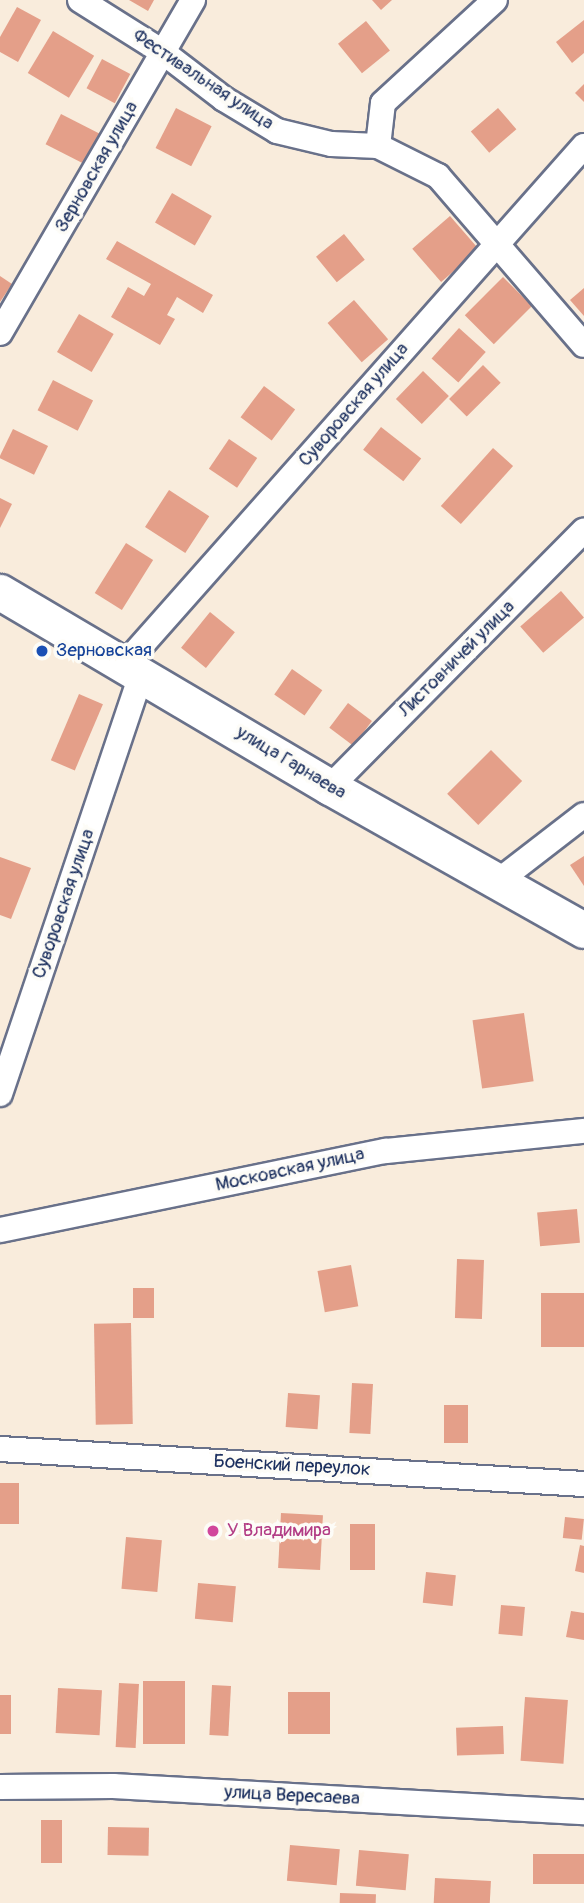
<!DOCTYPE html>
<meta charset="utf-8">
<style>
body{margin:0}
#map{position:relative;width:584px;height:1903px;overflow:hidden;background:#f9ecdc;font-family:Pangolin,sans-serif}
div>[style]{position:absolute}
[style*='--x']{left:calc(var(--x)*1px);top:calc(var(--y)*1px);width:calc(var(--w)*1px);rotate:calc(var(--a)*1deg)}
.building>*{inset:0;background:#e49f89;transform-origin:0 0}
.roads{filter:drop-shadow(2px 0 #69718a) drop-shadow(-2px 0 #69718a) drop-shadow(0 2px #69718a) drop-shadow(0 -2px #69718a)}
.street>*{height:24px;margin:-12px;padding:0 12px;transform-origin:12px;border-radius:12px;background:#fff}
.secondary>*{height:35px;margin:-17.5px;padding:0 17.5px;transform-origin:17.5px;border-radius:17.5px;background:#fff}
.dots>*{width:19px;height:19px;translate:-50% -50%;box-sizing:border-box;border:4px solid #fdfcf7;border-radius:50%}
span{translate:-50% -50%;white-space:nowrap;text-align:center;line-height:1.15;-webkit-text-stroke:7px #fdfcf7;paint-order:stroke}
.street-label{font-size:19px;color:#1b2f5e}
.transit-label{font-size:19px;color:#164399}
.left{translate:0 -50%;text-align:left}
.hotel-label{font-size:19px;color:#b23c85}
</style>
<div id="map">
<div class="building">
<i style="clip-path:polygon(129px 0,154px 0,148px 11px)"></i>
<i style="clip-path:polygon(372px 0,392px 0,381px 10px)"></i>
<i style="clip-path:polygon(17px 7px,41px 20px,18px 62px,0 52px,0 37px)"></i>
<i style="clip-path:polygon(584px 20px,584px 53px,572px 63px,556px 42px)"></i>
<i style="left:366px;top:21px;width:38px;height:36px;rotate:51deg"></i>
<i style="left:53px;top:31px;width:48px;height:49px;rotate:31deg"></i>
<i style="left:102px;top:59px;width:32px;height:33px;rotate:28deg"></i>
<i style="clip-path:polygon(584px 84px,584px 102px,575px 93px)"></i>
<i style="left:176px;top:108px;width:40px;height:45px;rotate:27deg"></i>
<i style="left:498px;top:108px;width:28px;height:36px;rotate:49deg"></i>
<i style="left:61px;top:114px;width:49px;height:34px;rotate:27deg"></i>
<i style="left:172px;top:193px;width:46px;height:34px;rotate:30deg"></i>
<i style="left:450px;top:216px;width:44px;height:50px;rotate:49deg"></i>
<i style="left:344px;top:234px;width:33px;height:36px;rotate:51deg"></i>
<i style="clip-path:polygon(117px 241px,213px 295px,203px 313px,177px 297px,167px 315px,175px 319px,160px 345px,111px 317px,128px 287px,144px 296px,151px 284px,106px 259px)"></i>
<i style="clip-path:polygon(0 276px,12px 284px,0 302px)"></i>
<i style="left:503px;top:277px;width:41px;height:54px;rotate:45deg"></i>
<i style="clip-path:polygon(584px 288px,584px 316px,570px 300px)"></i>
<i style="left:354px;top:300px;width:52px;height:35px;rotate:49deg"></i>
<i style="left:79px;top:314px;width:40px;height:44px;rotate:30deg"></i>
<i style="left:459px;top:328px;width:36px;height:41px;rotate:42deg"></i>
<i style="left:483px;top:365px;width:25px;height:48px;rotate:45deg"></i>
<i style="left:423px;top:371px;width:36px;height:39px;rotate:44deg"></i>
<i style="left:53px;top:380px;width:45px;height:34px;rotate:27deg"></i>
<i style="left:264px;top:386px;width:39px;height:39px;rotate:37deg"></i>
<i style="left:381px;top:427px;width:51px;height:29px;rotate:38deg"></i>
<i style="left:13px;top:429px;width:39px;height:32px;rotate:26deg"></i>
<i style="left:229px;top:439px;width:34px;height:36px;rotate:34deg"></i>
<i style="left:493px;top:448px;width:27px;height:78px;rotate:42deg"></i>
<i style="left:169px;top:490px;width:48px;height:44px;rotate:33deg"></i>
<i style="clip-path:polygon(0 498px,12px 504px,0 528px)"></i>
<i style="left:126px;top:543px;width:32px;height:59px;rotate:32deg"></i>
<i style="left:561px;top:591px;width:35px;height:54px;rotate:49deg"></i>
<i style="left:210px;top:612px;width:32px;height:46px;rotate:39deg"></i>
<i style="left:292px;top:669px;width:37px;height:31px;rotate:35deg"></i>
<i style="left:79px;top:694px;width:26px;height:72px;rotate:23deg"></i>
<i style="left:348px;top:703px;width:30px;height:31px;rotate:37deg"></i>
<i style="left:491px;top:750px;width:44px;height:62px;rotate:45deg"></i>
<i style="clip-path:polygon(584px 856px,584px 886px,570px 865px)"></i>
<i style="clip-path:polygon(0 857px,31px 868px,11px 919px,0 915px)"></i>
<i style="left:524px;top:1013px;width:69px;height:52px;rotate:82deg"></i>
<i style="left:577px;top:1209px;width:34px;height:40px;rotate:85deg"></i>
<i style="left:457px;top:1259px;width:27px;height:59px;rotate:2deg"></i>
<i style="left:351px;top:1265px;width:42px;height:34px;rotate:80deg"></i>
<i style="left:133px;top:1288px;width:21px;height:30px"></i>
<i style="left:584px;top:1293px;width:54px;height:43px;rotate:90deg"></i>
<i style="left:131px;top:1323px;width:101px;height:37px;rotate:89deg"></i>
<i style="left:352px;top:1383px;width:21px;height:50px;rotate:3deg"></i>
<i style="left:288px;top:1393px;width:32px;height:34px;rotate:4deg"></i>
<i style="left:444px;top:1405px;width:24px;height:38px"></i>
<i style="left:0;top:1483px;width:19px;height:41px"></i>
<i style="left:281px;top:1513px;width:42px;height:55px;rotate:3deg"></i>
<i style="left:565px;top:1517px;width:19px;height:21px;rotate:6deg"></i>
<i style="left:350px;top:1524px;width:25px;height:46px"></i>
<i style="left:126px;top:1537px;width:36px;height:52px;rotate:5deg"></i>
<i style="clip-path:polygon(580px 1545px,584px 1546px,584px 1573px,575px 1571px)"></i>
<i style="left:426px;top:1572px;width:30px;height:31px;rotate:6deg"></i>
<i style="left:198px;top:1583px;width:38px;height:36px;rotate:5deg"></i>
<i style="left:501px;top:1605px;width:24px;height:29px;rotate:5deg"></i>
<i style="clip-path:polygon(571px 1611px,584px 1613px,584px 1640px,566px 1637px)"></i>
<i style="left:143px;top:1681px;width:42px;height:63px"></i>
<i style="left:119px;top:1683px;width:20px;height:64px;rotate:3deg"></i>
<i style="left:212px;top:1685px;width:19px;height:50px;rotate:3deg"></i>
<i style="left:58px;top:1688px;width:44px;height:45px;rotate:3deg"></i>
<i style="left:288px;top:1692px;width:42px;height:42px"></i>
<i style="left:0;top:1695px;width:11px;height:39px"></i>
<i style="left:525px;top:1697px;width:43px;height:64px;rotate:4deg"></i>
<i style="left:503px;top:1726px;width:28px;height:47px;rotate:88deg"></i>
<i style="left:41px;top:1820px;width:21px;height:43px"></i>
<i style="left:108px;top:1827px;width:41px;height:28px;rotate:1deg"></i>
<i style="left:290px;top:1845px;width:50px;height:36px;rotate:5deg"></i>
<i style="left:359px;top:1850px;width:50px;height:36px;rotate:5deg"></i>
<i style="left:584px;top:1854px;width:30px;height:51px;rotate:90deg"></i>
<i style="left:435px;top:1878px;width:56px;height:25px;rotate:3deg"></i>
<i style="left:340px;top:1893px;width:36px;height:10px;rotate:2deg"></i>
</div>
<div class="roads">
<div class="street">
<i style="--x:80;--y:0;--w:99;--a:32.2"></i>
<i style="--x:164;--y:53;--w:76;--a:37.5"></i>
<i style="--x:224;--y:99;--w:62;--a:31.1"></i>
<i style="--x:277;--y:131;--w:56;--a:13.5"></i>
<i style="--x:331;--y:144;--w:47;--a:2.4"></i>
<i style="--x:378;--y:146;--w:67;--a:26.6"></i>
<i style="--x:438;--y:176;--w:223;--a:49.2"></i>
<i style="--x:378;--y:146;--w:43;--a:-83.4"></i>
<i style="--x:383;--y:103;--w:152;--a:-42.6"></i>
<i style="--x:0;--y:333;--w:385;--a:-59.9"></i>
<i style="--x:125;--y:664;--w:692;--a:-48.46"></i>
<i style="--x:330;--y:787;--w:361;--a:-45.3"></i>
<i style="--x:496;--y:883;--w:111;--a:-37.7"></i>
<i style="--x:0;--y:1094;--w:443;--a:-71.4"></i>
<i style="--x:0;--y:1230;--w:394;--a:-11.6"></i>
<i style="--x:386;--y:1151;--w:199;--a:-5.8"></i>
<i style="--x:0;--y:1449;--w:585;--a:3.43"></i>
<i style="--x:0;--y:1787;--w:113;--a:-0.5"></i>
<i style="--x:113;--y:1786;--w:472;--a:3.2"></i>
</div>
<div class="secondary">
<i style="--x:0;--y:592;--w:383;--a:30.6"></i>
<i style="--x:330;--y:787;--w:291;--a:29.4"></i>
</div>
</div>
<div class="dots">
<i style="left:42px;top:651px;background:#1a4fb4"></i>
<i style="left:213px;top:1531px;background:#d1479c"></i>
</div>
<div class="street-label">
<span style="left:203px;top:80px;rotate:34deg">Фестивальная улица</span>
<span style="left:97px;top:167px;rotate:-60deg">Зерновская улица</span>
<span style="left:354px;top:405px;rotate:-49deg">Суворовская улица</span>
<span style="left:457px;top:659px;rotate:-45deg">Листовничей улица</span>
<span style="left:291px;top:763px;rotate:31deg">улица Гарнаева</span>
<span style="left:64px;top:904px;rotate:-71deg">Суворовская улица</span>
<span style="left:290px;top:1170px;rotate:-12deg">Московская улица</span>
<span style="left:292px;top:1466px;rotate:3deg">Боенский переулок</span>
<span style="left:292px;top:1796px;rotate:3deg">улица Вересаева</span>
</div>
<div class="transit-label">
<span class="left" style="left:56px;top:651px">Зерновская</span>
</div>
<div class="hotel-label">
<span class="left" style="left:227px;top:1531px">У Владимира</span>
</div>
</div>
